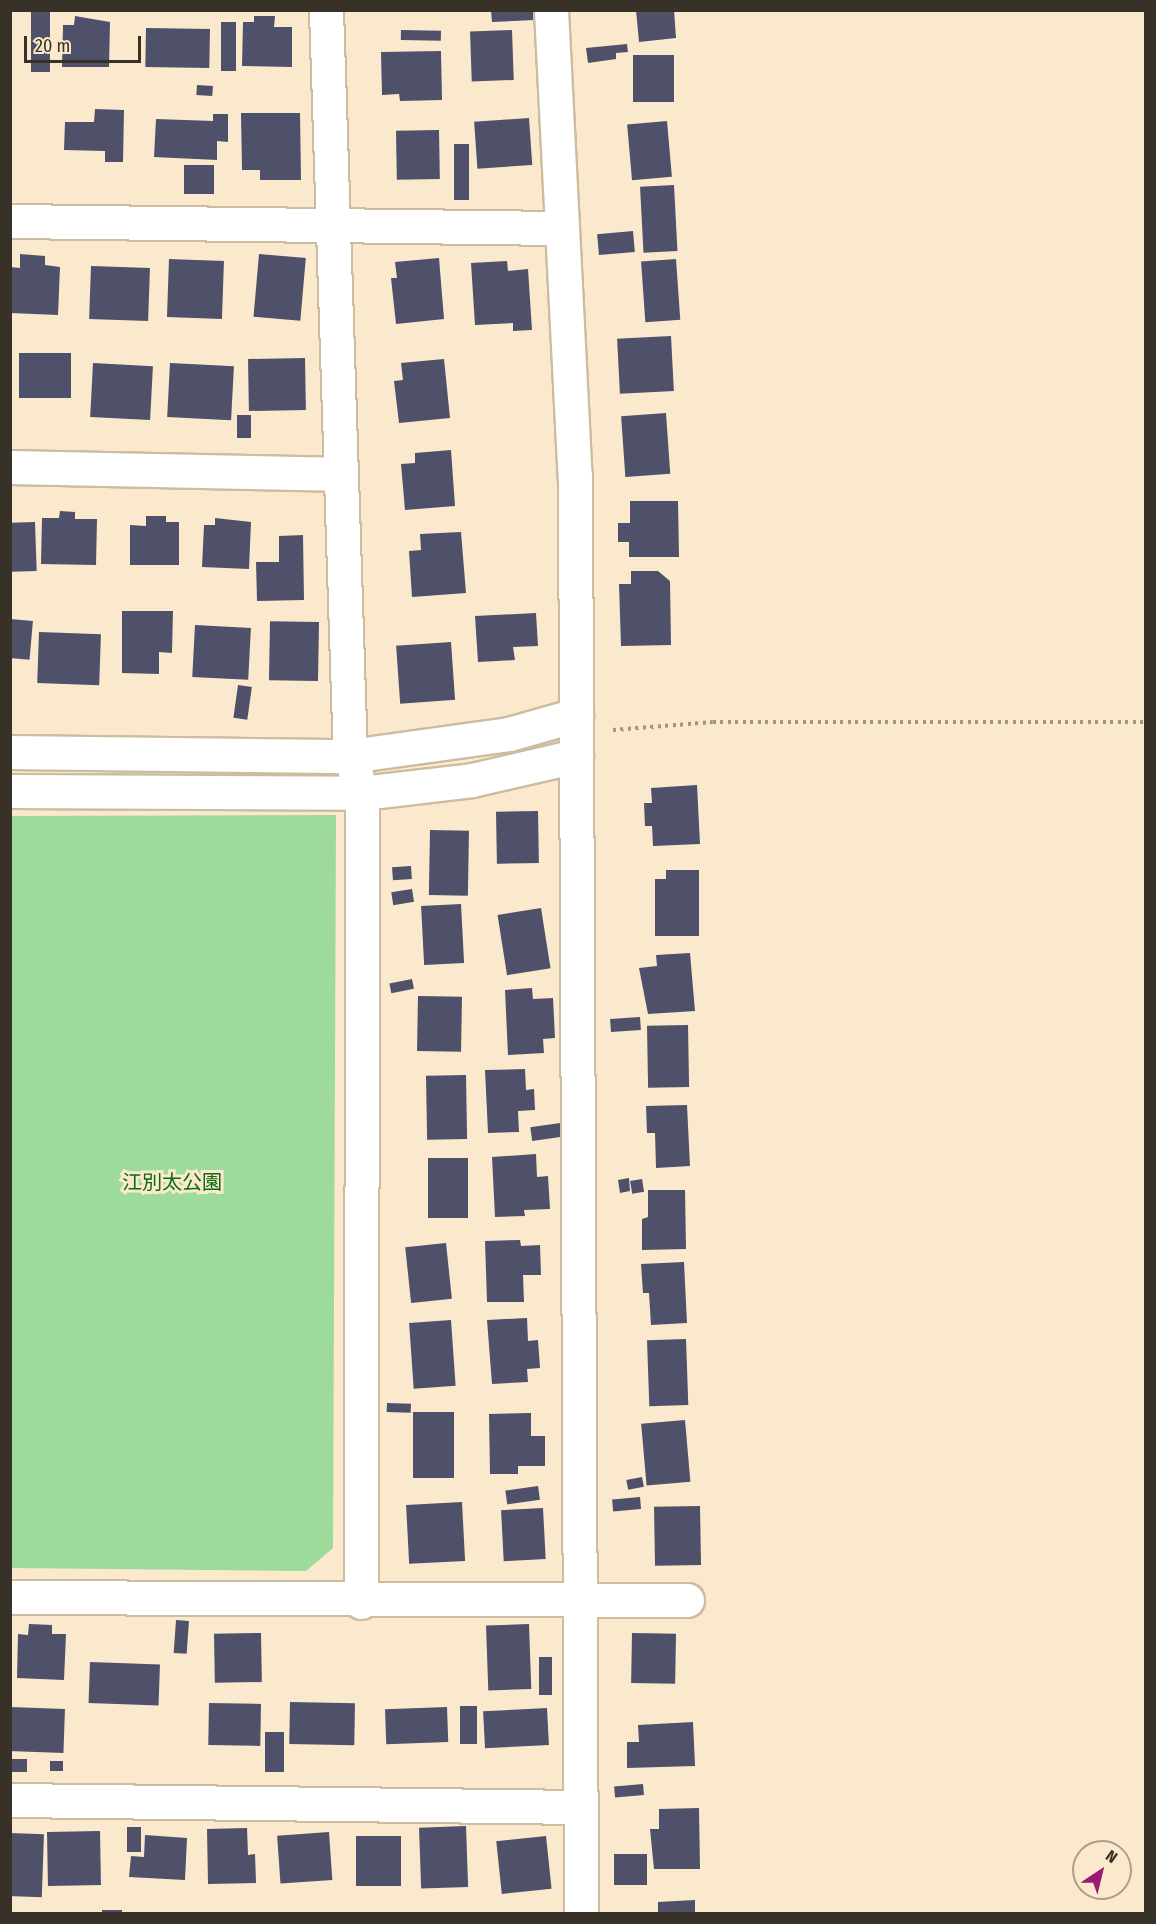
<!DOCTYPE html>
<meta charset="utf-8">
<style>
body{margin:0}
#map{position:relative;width:1156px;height:1924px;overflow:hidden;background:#fbe9cd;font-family:"Fira Sans Condensed","Noto Sans JP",sans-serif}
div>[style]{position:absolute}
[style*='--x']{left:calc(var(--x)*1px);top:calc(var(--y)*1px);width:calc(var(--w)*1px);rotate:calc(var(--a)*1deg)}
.green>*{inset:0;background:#9edb9a}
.building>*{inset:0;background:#4f5069;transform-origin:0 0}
.path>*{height:4px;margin-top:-2px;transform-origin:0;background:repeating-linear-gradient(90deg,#a19480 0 3px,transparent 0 7.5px)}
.roads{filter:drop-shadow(2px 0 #ccbca0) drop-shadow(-2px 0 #ccbca0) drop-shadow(0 2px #ccbca0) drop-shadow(0 -2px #ccbca0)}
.minor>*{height:33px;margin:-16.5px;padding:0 16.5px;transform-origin:16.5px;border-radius:16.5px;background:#fff}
span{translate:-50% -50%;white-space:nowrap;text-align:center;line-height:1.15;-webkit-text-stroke:6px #fbe9cd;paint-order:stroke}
.park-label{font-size:20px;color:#0a6b0d}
.frame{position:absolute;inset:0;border:12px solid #383127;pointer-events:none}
.north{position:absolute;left:1072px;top:1840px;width:60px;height:60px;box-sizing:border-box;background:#fbe9cd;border:2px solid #ad9f8b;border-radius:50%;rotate:35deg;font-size:16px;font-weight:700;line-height:24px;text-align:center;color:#383127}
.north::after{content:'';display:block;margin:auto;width:21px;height:27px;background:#991c73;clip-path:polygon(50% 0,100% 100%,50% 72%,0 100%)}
.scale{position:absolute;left:24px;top:36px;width:117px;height:27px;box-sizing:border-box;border:3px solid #383127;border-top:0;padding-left:8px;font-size:18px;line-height:21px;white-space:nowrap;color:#383127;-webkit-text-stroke:4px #fbe9cd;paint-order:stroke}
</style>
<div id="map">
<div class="green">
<i style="clip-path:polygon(336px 815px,333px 1548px,306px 1571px,11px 1568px,11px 816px)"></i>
</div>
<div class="building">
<i style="clip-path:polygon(491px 10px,534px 10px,534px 20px,492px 22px)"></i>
<i style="clip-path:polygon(636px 10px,674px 10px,676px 38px,639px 42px)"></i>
<i style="left:31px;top:11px;width:19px;height:61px"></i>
<i style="clip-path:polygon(75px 16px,110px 22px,109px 67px,62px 67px,63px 25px,74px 25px)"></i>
<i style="clip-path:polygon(254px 16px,275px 16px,274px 27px,292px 27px,292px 67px,242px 66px,243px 22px,254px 22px)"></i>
<i style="left:221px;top:22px;width:15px;height:49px"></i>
<i style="left:146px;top:28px;width:64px;height:39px;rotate:1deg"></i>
<i style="left:401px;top:30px;width:40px;height:10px;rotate:1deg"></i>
<i style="left:512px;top:30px;width:50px;height:42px;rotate:88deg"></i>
<i style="clip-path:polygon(627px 44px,628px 52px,616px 53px,616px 59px,588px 63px,586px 48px)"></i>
<i style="clip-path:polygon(441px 51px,442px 100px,400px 101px,399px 94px,382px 95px,381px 52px)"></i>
<i style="left:633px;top:55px;width:41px;height:47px"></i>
<i style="left:197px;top:85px;width:16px;height:10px;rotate:4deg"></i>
<i style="clip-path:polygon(95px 109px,124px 110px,123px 162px,105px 162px,105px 151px,64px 150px,65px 122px,94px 122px)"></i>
<i style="clip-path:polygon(241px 113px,300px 113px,301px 180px,260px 180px,260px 170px,242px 170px)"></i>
<i style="clip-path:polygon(213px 114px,228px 114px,228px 142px,217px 141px,217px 160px,154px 157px,156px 119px,213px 121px)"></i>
<i style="left:529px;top:118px;width:47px;height:55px;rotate:86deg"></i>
<i style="left:667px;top:121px;width:56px;height:40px;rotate:85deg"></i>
<i style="left:439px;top:130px;width:49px;height:43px;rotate:89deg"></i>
<i style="left:454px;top:144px;width:15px;height:56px"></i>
<i style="left:184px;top:165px;width:30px;height:29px"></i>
<i style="left:674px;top:185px;width:66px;height:34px;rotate:87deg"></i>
<i style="left:633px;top:231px;width:21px;height:36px;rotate:85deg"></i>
<i style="clip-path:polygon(20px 254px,45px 256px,45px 265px,60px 267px,58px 315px,10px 313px,10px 267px,20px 268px)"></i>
<i style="left:259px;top:254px;width:47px;height:63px;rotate:5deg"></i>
<i style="clip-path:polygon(439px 258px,444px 319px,396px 324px,391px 278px,397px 278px,395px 262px)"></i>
<i style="left:169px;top:259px;width:55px;height:58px;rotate:2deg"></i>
<i style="left:676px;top:259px;width:61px;height:35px;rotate:86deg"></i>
<i style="clip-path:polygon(507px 261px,508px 271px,528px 269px,532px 330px,513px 331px,513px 323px,475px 325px,471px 263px)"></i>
<i style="left:91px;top:266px;width:59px;height:53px;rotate:2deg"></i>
<i style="left:671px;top:336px;width:55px;height:54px;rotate:87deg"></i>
<i style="left:19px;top:353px;width:52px;height:45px"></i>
<i style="left:305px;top:358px;width:52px;height:57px;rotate:89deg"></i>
<i style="clip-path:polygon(444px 359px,450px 418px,399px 423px,394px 381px,403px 380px,401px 363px)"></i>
<i style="left:93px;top:363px;width:60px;height:54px;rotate:3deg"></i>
<i style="left:170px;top:363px;width:64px;height:54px;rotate:3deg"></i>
<i style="left:666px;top:413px;width:61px;height:45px;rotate:86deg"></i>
<i style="left:237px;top:415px;width:14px;height:23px"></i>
<i style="clip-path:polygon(451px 450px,455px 506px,405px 510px,401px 464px,415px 463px,415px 453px)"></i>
<i style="clip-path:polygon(630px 501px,678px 501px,679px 557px,629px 557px,629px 542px,618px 542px,618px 523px,630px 523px)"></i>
<i style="clip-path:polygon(60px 511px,75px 512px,75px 519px,97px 519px,96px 565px,41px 564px,42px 518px,59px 518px)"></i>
<i style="clip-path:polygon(146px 516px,166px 516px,166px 522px,179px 522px,179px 565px,130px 565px,130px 525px,146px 526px)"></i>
<i style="clip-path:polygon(215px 518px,251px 522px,249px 569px,202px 567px,204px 525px,215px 525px)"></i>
<i style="left:35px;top:522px;width:49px;height:25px;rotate:88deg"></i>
<i style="clip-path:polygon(461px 532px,466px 593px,412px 597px,409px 551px,421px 550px,420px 534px)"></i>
<i style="clip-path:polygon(303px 535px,304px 600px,257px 601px,256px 562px,279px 562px,279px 536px)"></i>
<i style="clip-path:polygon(631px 571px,658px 571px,670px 581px,671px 645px,621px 646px,619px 584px,631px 584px)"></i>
<i style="clip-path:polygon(122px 611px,173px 611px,172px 653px,159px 652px,159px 674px,122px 673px)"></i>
<i style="clip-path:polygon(536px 613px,538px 646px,513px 647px,515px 660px,478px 662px,475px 616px)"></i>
<i style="left:10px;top:619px;width:23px;height:39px;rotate:5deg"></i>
<i style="left:319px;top:622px;width:59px;height:49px;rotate:91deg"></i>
<i style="left:195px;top:625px;width:56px;height:52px;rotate:3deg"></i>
<i style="left:39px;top:632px;width:62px;height:51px;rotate:2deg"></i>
<i style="left:451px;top:642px;width:58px;height:55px;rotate:86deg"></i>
<i style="left:238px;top:685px;width:14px;height:33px;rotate:8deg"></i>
<i style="clip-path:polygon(697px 785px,700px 844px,653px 846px,652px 826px,645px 826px,644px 803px,652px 803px,651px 788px)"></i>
<i style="left:538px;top:811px;width:52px;height:42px;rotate:89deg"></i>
<i style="left:430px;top:830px;width:39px;height:65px;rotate:1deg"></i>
<i style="left:411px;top:866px;width:13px;height:19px;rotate:86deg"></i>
<i style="clip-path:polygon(666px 870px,699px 870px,699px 936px,655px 936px,655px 879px,666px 879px)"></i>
<i style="left:412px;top:889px;width:13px;height:21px;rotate:81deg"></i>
<i style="left:461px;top:904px;width:59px;height:40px;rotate:87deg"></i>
<i style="left:541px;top:908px;width:61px;height:44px;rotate:81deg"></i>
<i style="clip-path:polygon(690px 953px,695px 1011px,648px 1014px,639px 968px,657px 966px,656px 955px)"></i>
<i style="left:412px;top:979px;width:10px;height:23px;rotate:79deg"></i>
<i style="clip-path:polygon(532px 988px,533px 999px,553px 998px,555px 1038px,543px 1039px,544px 1053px,508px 1055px,505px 990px)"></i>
<i style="left:418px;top:996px;width:44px;height:55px;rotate:1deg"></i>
<i style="left:640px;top:1017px;width:13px;height:30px;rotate:86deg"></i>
<i style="left:688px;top:1025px;width:62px;height:41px;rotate:89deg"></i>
<i style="clip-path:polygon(525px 1069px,526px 1090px,534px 1089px,535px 1110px,518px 1111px,519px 1132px,488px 1133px,485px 1070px)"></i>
<i style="left:466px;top:1075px;width:64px;height:40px;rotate:89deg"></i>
<i style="clip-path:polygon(687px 1105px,690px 1166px,656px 1168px,655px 1133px,647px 1133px,646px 1106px)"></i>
<i style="left:560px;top:1123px;width:14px;height:30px;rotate:82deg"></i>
<i style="clip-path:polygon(536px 1154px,537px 1177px,548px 1176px,550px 1209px,524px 1210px,525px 1216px,495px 1217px,492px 1157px)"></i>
<i style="left:428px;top:1158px;width:40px;height:60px"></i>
<i style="clip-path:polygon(629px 1178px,630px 1191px,620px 1193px,618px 1180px)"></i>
<i style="left:642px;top:1179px;width:13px;height:12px;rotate:81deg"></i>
<i style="clip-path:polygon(648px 1190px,685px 1190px,686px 1249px,642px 1250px,642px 1219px,648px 1217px)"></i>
<i style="clip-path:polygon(520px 1240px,521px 1246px,540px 1245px,541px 1275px,523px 1275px,524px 1302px,487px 1302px,485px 1241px)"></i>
<i style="left:446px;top:1243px;width:56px;height:41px;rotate:84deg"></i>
<i style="clip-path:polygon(684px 1262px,687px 1323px,651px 1325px,649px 1293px,643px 1293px,641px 1264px)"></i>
<i style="clip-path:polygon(527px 1318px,528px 1341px,538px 1340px,540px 1368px,527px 1369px,528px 1382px,492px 1384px,487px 1320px)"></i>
<i style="left:451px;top:1320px;width:66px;height:42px;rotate:86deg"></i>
<i style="left:686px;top:1339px;width:66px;height:39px;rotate:88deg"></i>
<i style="left:387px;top:1403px;width:24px;height:9px;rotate:2deg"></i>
<i style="left:454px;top:1412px;width:66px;height:41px;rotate:90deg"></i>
<i style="clip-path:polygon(531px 1413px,531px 1436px,545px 1436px,545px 1466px,518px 1466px,518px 1474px,490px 1474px,489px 1414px)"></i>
<i style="left:685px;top:1420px;width:62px;height:44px;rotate:85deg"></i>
<i style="left:642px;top:1477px;width:10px;height:16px;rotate:79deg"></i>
<i style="left:538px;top:1486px;width:14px;height:33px;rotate:82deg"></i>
<i style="left:640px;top:1497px;width:12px;height:28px;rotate:85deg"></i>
<i style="left:462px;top:1502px;width:59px;height:56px;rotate:87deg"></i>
<i style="left:700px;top:1506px;width:59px;height:46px;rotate:89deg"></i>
<i style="left:543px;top:1508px;width:51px;height:42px;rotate:87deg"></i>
<i style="left:176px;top:1620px;width:13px;height:33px;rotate:4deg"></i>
<i style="clip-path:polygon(29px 1624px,52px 1625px,52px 1634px,66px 1634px,64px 1680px,17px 1678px,18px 1634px,28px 1635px)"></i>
<i style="left:529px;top:1624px;width:65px;height:43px;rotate:88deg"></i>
<i style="left:261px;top:1633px;width:49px;height:47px;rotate:89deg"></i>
<i style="left:632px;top:1633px;width:44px;height:50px;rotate:1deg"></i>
<i style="left:539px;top:1657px;width:13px;height:38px"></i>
<i style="left:90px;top:1662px;width:70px;height:41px;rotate:2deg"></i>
<i style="left:290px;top:1702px;width:65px;height:42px;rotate:1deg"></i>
<i style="left:209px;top:1703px;width:52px;height:42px;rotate:1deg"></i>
<i style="left:460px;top:1706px;width:17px;height:38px"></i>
<i style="left:10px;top:1707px;width:55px;height:44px;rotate:2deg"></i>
<i style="left:447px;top:1707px;width:35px;height:62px;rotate:88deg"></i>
<i style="left:547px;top:1708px;width:37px;height:64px;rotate:87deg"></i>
<i style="clip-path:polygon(693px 1722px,695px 1766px,627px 1768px,627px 1742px,639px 1742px,638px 1725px)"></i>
<i style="left:265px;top:1732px;width:19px;height:40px"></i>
<i style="left:27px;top:1759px;width:13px;height:17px;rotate:90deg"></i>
<i style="left:50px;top:1761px;width:13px;height:10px"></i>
<i style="left:643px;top:1784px;width:11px;height:29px;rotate:85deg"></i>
<i style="clip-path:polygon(699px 1808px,700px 1869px,654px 1869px,650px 1829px,659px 1829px,659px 1809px)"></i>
<i style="left:466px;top:1826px;width:61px;height:47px;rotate:88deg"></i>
<i style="left:127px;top:1827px;width:14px;height:25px"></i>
<i style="clip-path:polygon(247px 1828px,248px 1855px,255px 1854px,256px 1883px,208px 1884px,207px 1829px)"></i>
<i style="left:100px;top:1831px;width:54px;height:53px;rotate:89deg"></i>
<i style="left:329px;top:1832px;width:48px;height:52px;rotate:86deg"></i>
<i style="left:10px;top:1833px;width:34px;height:63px;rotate:2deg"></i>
<i style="clip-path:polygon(145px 1835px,187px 1838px,185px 1880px,129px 1877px,131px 1856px,144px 1857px)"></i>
<i style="left:356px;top:1836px;width:45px;height:50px"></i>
<i style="left:546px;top:1836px;width:53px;height:50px;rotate:84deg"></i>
<i style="left:647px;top:1854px;width:31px;height:33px;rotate:90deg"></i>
<i style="clip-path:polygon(695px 1900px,695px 1914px,658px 1914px,658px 1902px)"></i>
<i style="left:102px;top:1910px;width:20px;height:4px"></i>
</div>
<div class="path">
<i style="--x:613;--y:730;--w:100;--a:-4.6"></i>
<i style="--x:713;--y:722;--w:433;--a:0"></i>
</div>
<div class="roads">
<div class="minor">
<i style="--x:326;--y:10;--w:746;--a:88.16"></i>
<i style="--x:350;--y:756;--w:39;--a:72"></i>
<i style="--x:362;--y:793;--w:809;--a:90.07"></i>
<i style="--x:551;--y:10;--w:467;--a:87.1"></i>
<i style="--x:575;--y:476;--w:1438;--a:89.76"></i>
<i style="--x:10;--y:221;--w:552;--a:0.73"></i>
<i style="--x:10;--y:467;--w:331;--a:1.2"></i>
<i style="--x:10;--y:752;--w:340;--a:0.7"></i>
<i style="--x:350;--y:756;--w:161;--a:-7.9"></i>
<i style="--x:509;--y:734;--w:70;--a:-15.8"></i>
<i style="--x:10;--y:791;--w:352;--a:0.3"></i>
<i style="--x:362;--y:793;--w:111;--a:-6.7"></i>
<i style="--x:472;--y:780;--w:107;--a:-13"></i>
<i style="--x:10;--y:1597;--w:677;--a:0.25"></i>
<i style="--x:10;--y:1800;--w:570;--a:0.7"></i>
</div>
</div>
<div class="park-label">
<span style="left:172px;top:1182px">江別太公園</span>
</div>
<div class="frame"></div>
<div class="north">N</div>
<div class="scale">20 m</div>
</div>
